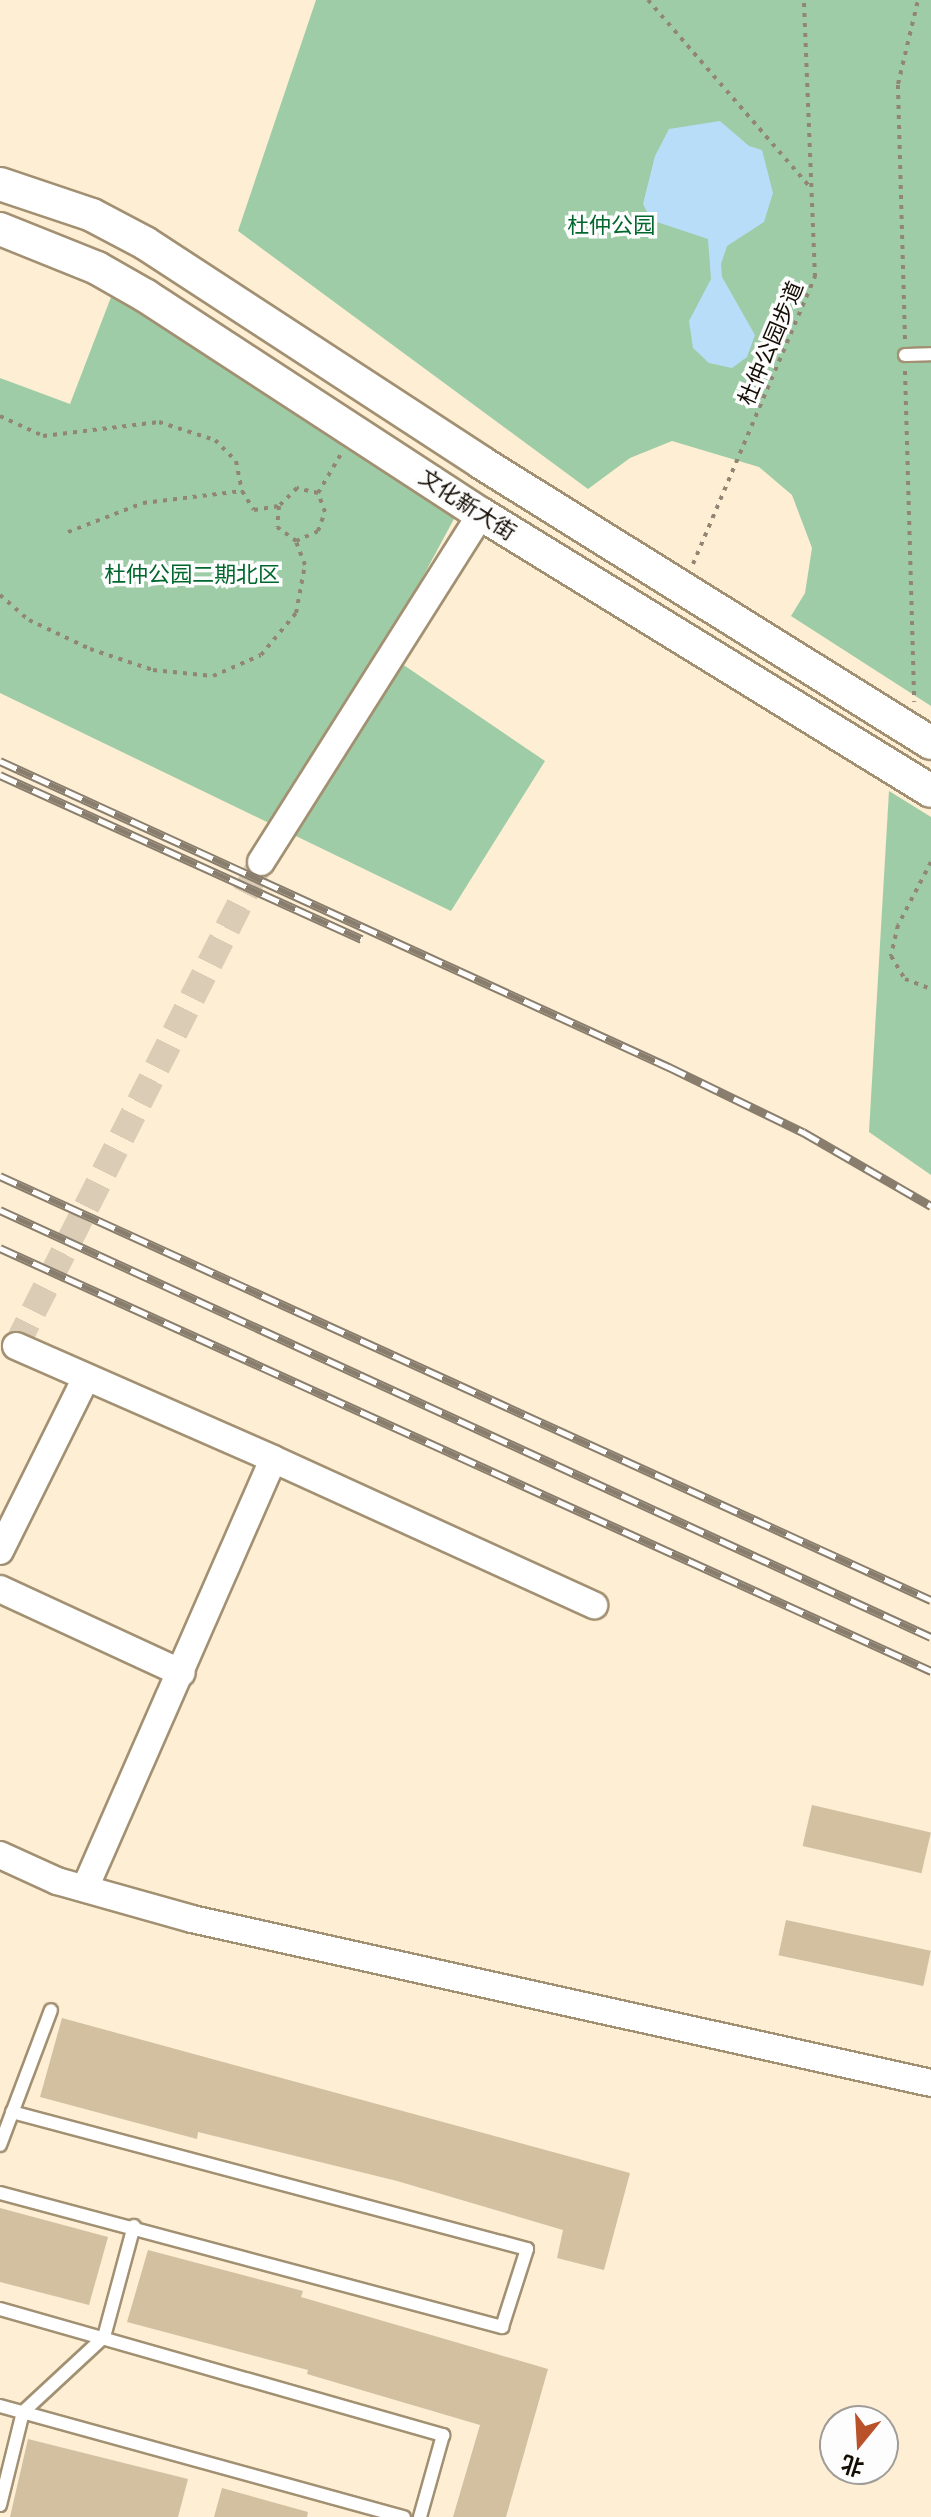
<!DOCTYPE html>
<meta charset="utf-8">
<style>
body{margin:0}
#map{position:relative;width:931px;height:2517px;overflow:hidden;background:#fdeed4;font-family:"IBM Plex Sans","Noto Sans SC",sans-serif}
div>[style]{position:absolute}
[style*='--x']{left:calc(var(--x)*1px);top:calc(var(--y)*1px);width:calc(var(--w)*1px);rotate:calc(var(--a)*1deg)}
.green>*{inset:0;background:#9ecca6}
.water>*{inset:0;background:#b7ddf9}
.building>*{inset:0;background:#d2c0a1;transform-origin:0 0}
.minor-tunnel>*{height:26px;margin-top:-13px;transform-origin:0;background:repeating-linear-gradient(90deg,#daccb5 0 26px,transparent 0 39px)}
.path>*{height:4px;margin-top:-2px;transform-origin:0;background:repeating-linear-gradient(90deg,#918674 0 4px,transparent 0 10px)}
.roads{filter:drop-shadow(2px 0 #a29072) drop-shadow(-2px 0 #a29072) drop-shadow(0 2px #a29072) drop-shadow(0 -2px #a29072)}
.service>*{height:12px;margin:-6px;padding:0 6px;transform-origin:6px;border-radius:6px;background:#fff}
.minor>*{height:26px;margin:-13px;padding:0 13px;transform-origin:13px;border-radius:13px;background:#fff}
.tertiary>*{height:32px;margin:-16px;padding:0 16px;transform-origin:16px;border-radius:16px;background:#fff}
.rail>*{height:9px;margin-top:-4.5px;transform-origin:0;background:repeating-linear-gradient(90deg,#fdfdfd 0 18px,#897e6d 0 36px);box-sizing:border-box;border-block:2px solid #897e6d}
span{translate:-50% -50%;white-space:nowrap;text-align:center;line-height:1.15;-webkit-text-stroke:7px #fdfdfd;paint-order:stroke}
.park-label{font-size:22px;color:#01672d}
.street-label{font-size:22px;color:#140d04}
.north{position:absolute;left:819px;top:2405px;width:80px;height:80px;box-sizing:border-box;background:#fdfdfd;border:2px solid #a09d99;border-radius:50%;rotate:198deg;font-size:22px;font-weight:700;line-height:32px;text-align:center;color:#140d04}
.north::after{content:'';display:block;margin:auto;width:28px;height:36px;background:#b9522a;clip-path:polygon(50% 0,100% 100%,50% 72%,0 100%)}
</style>
<div id="map">
<div class="green">
<i style="clip-path:polygon(316px 0,931px 0,931px 706px,791px 616px,805px 593px,812px 548px,792px 495px,759px 467px,672px 441px,630px 458px,588px 489px,238px 231px)"></i>
<i style="clip-path:polygon(113px 292px,455px 517px,383px 651px,545px 761px,451px 911px,0 693px,0 378px,70px 404px)"></i>
<i style="clip-path:polygon(889px 791px,931px 817px,931px 1175px,869px 1132px)"></i>
</div>
<div class="water">
<i style="clip-path:polygon(720px 121px,749px 146px,762px 150px,773px 193px,764px 222px,727px 246px,721px 264px,722px 277px,755px 335px,747px 357px,732px 368px,709px 363px,693px 348px,689px 321px,711px 279px,708px 239px,651px 220px,643px 204px,655px 156px,669px 129px)"></i>
</div>
<div class="building">
<i style="left:812px;top:1805px;width:122px;height:42px;rotate:13deg"></i>
<i style="left:786px;top:1920px;width:148px;height:36px;rotate:12deg"></i>
<i style="clip-path:polygon(62px 2018px,630px 2173px,604px 2270px,557px 2258px,563px 2230px,397px 2181px,198px 2132px,197px 2139px,40px 2097px)"></i>
<i style="clip-path:polygon(0 2208px,108px 2237px,89px 2305px,0 2282px)"></i>
<i style="clip-path:polygon(148px 2250px,303px 2291px,301px 2297px,548px 2369px,506px 2517px,453px 2517px,480px 2425px,307px 2374px,308px 2370px,127px 2322px)"></i>
<i style="clip-path:polygon(28px 2439px,188px 2479px,178px 2517px,10px 2517px)"></i>
<i style="clip-path:polygon(222px 2488px,308px 2512px,307px 2517px,214px 2517px)"></i>
</div>
<div class="minor-tunnel">
<i style="--x:16;--y:1346;--w:542;--a:-63.15"></i>
</div>
<div class="path">
<i style="--x:648;--y:0;--w:247;--a:49.1"></i>
<i style="--x:905;--y:339;--w:255;--a:-91.6"></i>
<i style="--x:898;--y:84;--w:86;--a:-76.6"></i>
<i style="--x:905;--y:371;--w:331;--a:88.4"></i>
<i style="--x:0;--y:416;--w:47;--a:24.9"></i>
<i style="--x:43;--y:436;--w:117;--a:-6.9"></i>
<i style="--x:159;--y:422;--w:59;--a:17.8"></i>
<i style="--x:215;--y:440;--w:30;--a:45"></i>
<i style="--x:236;--y:461;--w:31;--a:79"></i>
<i style="--x:242;--y:491;--w:22;--a:58"></i>
<i style="--x:254;--y:510;--w:25;--a:-9"></i>
<i style="--x:318;--y:493;--w:22;--a:-167"></i>
<i style="--x:297;--y:488;--w:25;--a:135"></i>
<i style="--x:279;--y:506;--w:21;--a:95"></i>
<i style="--x:277;--y:527;--w:24;--a:36"></i>
<i style="--x:296;--y:541;--w:24;--a:-24"></i>
<i style="--x:318;--y:531;--w:20;--a:-70"></i>
<i style="--x:325;--y:512;--w:20;--a:-110"></i>
<i style="--x:318;--y:493;--w:45;--a:-59.5"></i>
<i style="--x:68;--y:532;--w:80;--a:-21.1"></i>
<i style="--x:143;--y:503;--w:100;--a:-6.9"></i>
<i style="--x:693;--y:564;--w:312;--a:-67"></i>
<i style="--x:815;--y:277;--w:277;--a:-92.3"></i>
<i style="--x:0;--y:595;--w:38;--a:41"></i>
<i style="--x:29;--y:620;--w:68;--a:25.4"></i>
<i style="--x:90;--y:649;--w:66;--a:18.4"></i>
<i style="--x:153;--y:670;--w:60;--a:5.7"></i>
<i style="--x:213;--y:676;--w:52;--a:-23.6"></i>
<i style="--x:261;--y:655;--w:55;--a:-50.2"></i>
<i style="--x:296;--y:613;--w:49;--a:-79.4"></i>
<i style="--x:305;--y:565;--w:26;--a:-111"></i>
<i style="--x:931;--y:862;--w:71;--a:117.6"></i>
<i style="--x:898;--y:925;--w:32;--a:103"></i>
<i style="--x:891;--y:956;--w:27;--a:59"></i>
<i style="--x:905;--y:979;--w:28;--a:21"></i>
</div>
<div class="roads">
<div class="service">
<i style="--x:905;--y:355;--w:26;--a:-2"></i>
<i style="--x:0;--y:2145;--w:144;--a:-69.3"></i>
<i style="--x:0;--y:2193;--w:520;--a:14.95"></i>
<i style="--x:502;--y:2327;--w:82;--a:-72.2"></i>
<i style="--x:527;--y:2249;--w:533;--a:-165.1"></i>
<i style="--x:0;--y:2309;--w:461;--a:15.9"></i>
<i style="--x:443;--y:2435;--w:85;--a:105.7"></i>
<i style="--x:0;--y:2406;--w:419;--a:15.4"></i>
<i style="--x:0;--y:2505;--w:96;--a:-76.1"></i>
<i style="--x:23;--y:2412;--w:110;--a:-42.8"></i>
<i style="--x:104;--y:2337;--w:115;--a:-74.9"></i>
</div>
<div class="minor">
<i style="--x:261;--y:862;--w:412;--a:-57.7"></i>
<i style="--x:16;--y:1346;--w:281;--a:23.7"></i>
<i style="--x:0;--y:1551;--w:193;--a:-63.6"></i>
<i style="--x:0;--y:1589;--w:200;--a:24.8"></i>
<i style="--x:0;--y:1855;--w:63;--a:24.5"></i>
<i style="--x:57;--y:1881;--w:140;--a:15.7"></i>
<i style="--x:192;--y:1919;--w:757;--a:12.51"></i>
<i style="--x:85;--y:1888;--w:468;--a:-66.3"></i>
<i style="--x:273;--y:1459;--w:353;--a:24.5"></i>
</div>
<div class="tertiary">
<i style="--x:0;--y:184;--w:97;--a:18.6"></i>
<i style="--x:92;--y:215;--w:60;--a:27.8"></i>
<i style="--x:145;--y:243;--w:402;--a:33.1"></i>
<i style="--x:482;--y:463;--w:529;--a:31.95"></i>
<i style="--x:0;--y:229;--w:105;--a:21.9"></i>
<i style="--x:97;--y:268;--w:56;--a:29.7"></i>
<i style="--x:146;--y:296;--w:400;--a:33.1"></i>
<i style="--x:481;--y:514;--w:528;--a:31.61"></i>
</div>
</div>
<div class="rail">
<i style="--x:0;--y:761;--w:736;--a:24.58"></i>
<i style="--x:669;--y:1067;--w:149;--a:25.9"></i>
<i style="--x:803;--y:1132;--w:148;--a:30"></i>
<i style="--x:0;--y:775;--w:397;--a:24.4"></i>
<i style="--x:0;--y:1176;--w:1023;--a:24.49"></i>
<i style="--x:0;--y:1210;--w:1024;--a:24.64"></i>
<i style="--x:0;--y:1248;--w:1023;--a:24.43"></i>
</div>
<div class="park-label">
<span style="left:611px;top:225px">杜仲公园</span>
<span style="left:192px;top:574px">杜仲公园二期北区</span>
</div>
<div class="street-label">
<span style="left:770px;top:343px;rotate:-67deg">杜仲公园步道</span>
<span style="left:468px;top:504px;rotate:33deg">文化新大街</span>
</div>
<div class="north">北</div>
</div>
